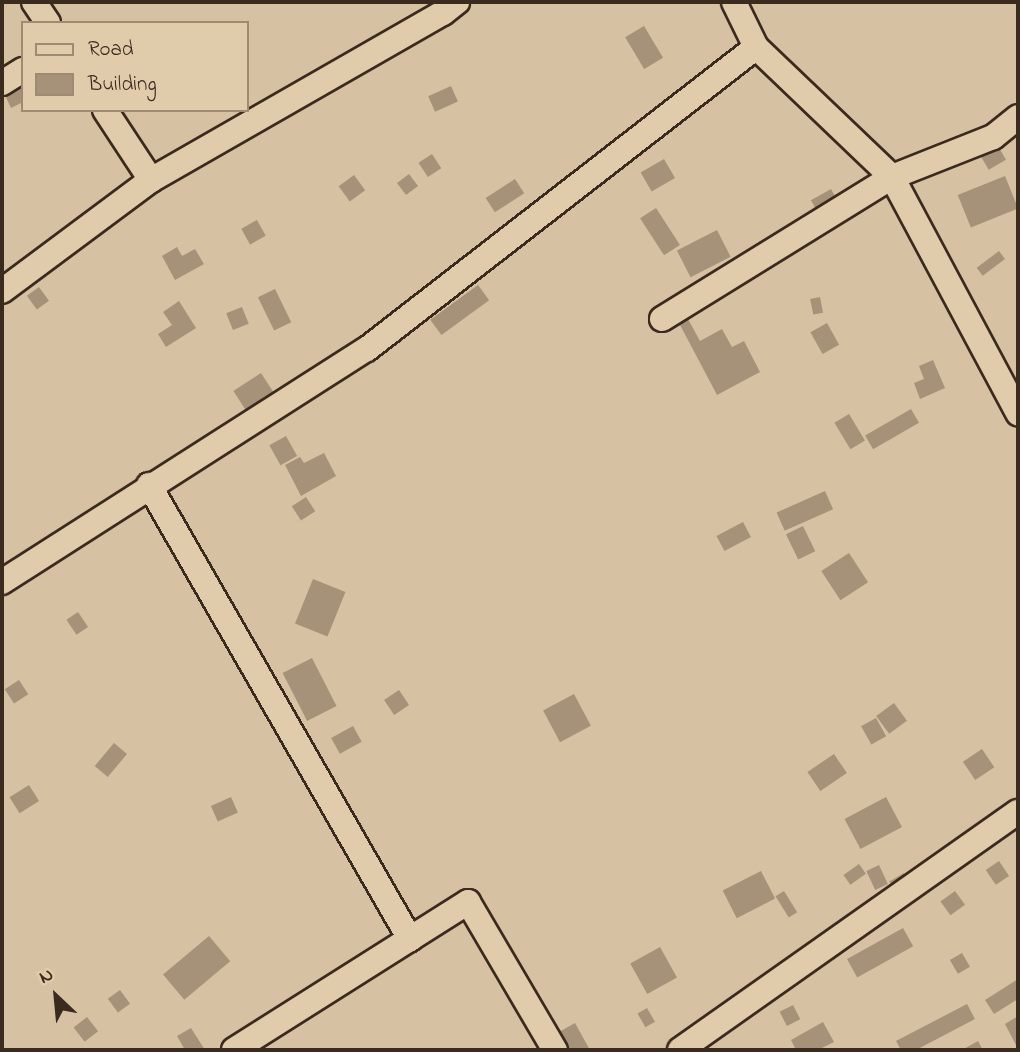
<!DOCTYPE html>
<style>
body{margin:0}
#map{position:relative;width:1020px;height:1052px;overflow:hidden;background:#d6c1a2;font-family:"Indie Flower",sans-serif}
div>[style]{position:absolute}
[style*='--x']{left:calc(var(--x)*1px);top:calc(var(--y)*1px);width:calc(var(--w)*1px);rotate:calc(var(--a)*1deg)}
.building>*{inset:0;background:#a69278;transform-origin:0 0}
.roads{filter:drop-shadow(2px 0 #3b2a1e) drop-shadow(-2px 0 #3b2a1e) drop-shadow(0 2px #3b2a1e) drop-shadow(0 -2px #3b2a1e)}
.minor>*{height:24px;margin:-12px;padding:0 12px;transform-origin:12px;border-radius:12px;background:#e0cbaa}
span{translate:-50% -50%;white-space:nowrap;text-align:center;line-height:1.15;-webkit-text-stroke:5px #e0cbaa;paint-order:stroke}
.frame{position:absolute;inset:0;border:4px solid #3b2a1e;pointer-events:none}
.legend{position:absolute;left:21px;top:21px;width:228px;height:91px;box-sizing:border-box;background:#e0cbaa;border:2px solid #9e8b72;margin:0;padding:9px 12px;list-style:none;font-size:21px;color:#3b2a1e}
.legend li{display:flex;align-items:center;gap:14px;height:35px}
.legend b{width:35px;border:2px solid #9e8b72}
.north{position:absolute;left:21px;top:961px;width:70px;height:70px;-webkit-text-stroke:5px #e0cbaa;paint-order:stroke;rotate:334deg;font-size:19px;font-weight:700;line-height:28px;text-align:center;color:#3b2a1e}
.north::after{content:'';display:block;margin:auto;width:24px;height:32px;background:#3b2a1e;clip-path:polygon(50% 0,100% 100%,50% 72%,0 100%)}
</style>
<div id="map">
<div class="building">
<i style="left:644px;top:26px;width:37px;height:22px;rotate:59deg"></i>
<i style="clip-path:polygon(22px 86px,23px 102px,11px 108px,5px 95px)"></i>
<i style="left:451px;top:86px;width:17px;height:25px;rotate:66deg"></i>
<i style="left:998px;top:146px;width:16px;height:20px;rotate:60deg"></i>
<i style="left:432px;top:154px;width:17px;height:16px;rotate:57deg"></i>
<i style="left:664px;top:159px;width:22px;height:27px;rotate:60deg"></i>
<i style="left:409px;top:174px;width:15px;height:15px;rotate:53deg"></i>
<i style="left:354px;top:175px;width:19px;height:19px;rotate:54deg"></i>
<i style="left:1005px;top:176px;width:35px;height:51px;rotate:68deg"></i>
<i style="left:515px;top:179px;width:17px;height:35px;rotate:57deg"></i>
<i style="left:831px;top:189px;width:21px;height:23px;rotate:61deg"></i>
<i style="left:656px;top:208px;width:44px;height:19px;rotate:57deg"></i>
<i style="left:257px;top:220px;width:18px;height:18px;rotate:61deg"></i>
<i style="left:717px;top:230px;width:30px;height:45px;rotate:63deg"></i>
<i style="clip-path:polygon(177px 247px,182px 256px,195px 249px,204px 264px,175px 280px,162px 256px)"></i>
<i style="left:999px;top:251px;width:10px;height:28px;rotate:53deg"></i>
<i style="left:478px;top:285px;width:19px;height:59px;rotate:54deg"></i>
<i style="left:39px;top:287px;width:17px;height:15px;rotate:54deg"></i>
<i style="left:275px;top:289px;width:37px;height:19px;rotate:64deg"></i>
<i style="left:820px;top:297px;width:16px;height:10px;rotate:79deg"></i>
<i style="clip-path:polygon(179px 301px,196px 328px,166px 347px,158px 334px,172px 325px,163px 312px)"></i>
<i style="left:242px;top:307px;width:18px;height:17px;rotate:68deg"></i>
<i style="clip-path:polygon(688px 319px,700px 341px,722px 329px,732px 347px,744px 341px,760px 372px,717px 395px,679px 323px)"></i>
<i style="left:827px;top:323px;width:25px;height:19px;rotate:61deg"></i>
<i style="clip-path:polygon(933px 360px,945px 388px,920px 399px,914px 383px,924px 379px,919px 366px)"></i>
<i style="left:261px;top:373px;width:31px;height:33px;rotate:57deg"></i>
<i style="left:911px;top:409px;width:16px;height:53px;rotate:60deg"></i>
<i style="left:849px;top:414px;width:31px;height:17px;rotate:59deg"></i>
<i style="left:286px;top:436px;width:23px;height:19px;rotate:61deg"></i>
<i style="clip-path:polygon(324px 453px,336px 476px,301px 496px,285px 465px,300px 457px,304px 463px)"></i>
<i style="left:825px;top:491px;width:20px;height:53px;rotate:66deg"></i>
<i style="left:306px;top:497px;width:17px;height:17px;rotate:57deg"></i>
<i style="left:743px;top:522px;width:17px;height:30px;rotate:62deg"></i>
<i style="left:803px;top:526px;width:28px;height:19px;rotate:64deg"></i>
<i style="left:849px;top:553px;width:35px;height:33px;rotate:57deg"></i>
<i style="left:313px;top:579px;width:35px;height:48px;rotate:22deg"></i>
<i style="left:78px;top:612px;width:18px;height:14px;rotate:56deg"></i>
<i style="left:312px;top:658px;width:54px;height:33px;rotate:63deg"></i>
<i style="left:19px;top:680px;width:17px;height:17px;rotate:57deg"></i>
<i style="left:399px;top:690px;width:18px;height:18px;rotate:56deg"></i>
<i style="left:574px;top:694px;width:36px;height:35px;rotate:62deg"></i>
<i style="left:894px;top:703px;width:22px;height:22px;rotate:54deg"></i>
<i style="left:876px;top:718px;width:21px;height:17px;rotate:61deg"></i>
<i style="left:353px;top:726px;width:18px;height:25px;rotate:61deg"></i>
<i style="left:114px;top:743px;width:17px;height:30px;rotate:40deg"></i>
<i style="left:982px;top:749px;width:22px;height:23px;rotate:56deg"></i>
<i style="left:834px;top:754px;width:23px;height:32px;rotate:56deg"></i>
<i style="left:29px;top:785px;width:19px;height:23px;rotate:58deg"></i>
<i style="left:231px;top:797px;width:17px;height:22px;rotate:66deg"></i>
<i style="left:886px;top:797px;width:34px;height:47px;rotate:62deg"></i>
<i style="left:999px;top:861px;width:18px;height:16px;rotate:56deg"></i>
<i style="left:859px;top:864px;width:12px;height:19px;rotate:55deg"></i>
<i style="left:879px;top:865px;width:21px;height:14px;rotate:65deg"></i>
<i style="left:761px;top:871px;width:31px;height:43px;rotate:63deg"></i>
<i style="left:904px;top:873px;width:14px;height:17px;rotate:60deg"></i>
<i style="left:784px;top:891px;width:25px;height:10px;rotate:58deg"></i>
<i style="left:955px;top:891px;width:17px;height:18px;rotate:54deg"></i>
<i style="left:903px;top:928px;width:21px;height:64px;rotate:61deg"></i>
<i style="left:209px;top:936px;width:33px;height:60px;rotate:50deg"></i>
<i style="left:660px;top:947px;width:35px;height:34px;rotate:61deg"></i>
<i style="left:962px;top:953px;width:16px;height:14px;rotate:60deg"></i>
<i style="clip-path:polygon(1018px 979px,1018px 999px,994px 1014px,985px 1000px)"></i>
<i style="left:120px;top:990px;width:17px;height:15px;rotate:54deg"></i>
<i style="clip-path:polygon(967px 1004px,975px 1019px,916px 1050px,901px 1050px,896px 1041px)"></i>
<i style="left:793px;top:1005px;width:16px;height:15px;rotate:63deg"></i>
<i style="left:647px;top:1008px;width:16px;height:11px;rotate:60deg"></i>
<i style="clip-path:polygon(1018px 1016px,1018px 1049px,1005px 1024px)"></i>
<i style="left:87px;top:1017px;width:18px;height:17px;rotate:52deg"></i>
<i style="clip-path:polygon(823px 1022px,834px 1042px,818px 1050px,796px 1050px,791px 1040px)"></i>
<i style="clip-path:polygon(575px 1023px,590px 1050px,569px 1050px,559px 1032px)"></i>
<i style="clip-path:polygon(191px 1028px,205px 1050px,185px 1050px,177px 1036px)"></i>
<i style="clip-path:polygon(978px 1041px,983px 1050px,962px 1050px)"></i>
</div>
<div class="roads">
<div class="minor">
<i style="--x:34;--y:2;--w:25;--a:56"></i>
<i style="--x:2;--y:83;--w:25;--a:-32"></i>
<i style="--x:105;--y:110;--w:84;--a:56.7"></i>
<i style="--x:1018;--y:117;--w:32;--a:141"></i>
<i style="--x:993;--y:137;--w:109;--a:158.4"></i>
<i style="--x:892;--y:177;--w:268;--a:61.9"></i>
<i style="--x:2;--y:291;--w:186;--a:-36.7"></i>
<i style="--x:151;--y:180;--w:336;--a:-29.8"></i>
<i style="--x:443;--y:13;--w:18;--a:-38"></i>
<i style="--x:662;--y:319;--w:270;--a:-31.7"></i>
<i style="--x:892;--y:177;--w:188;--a:-136.3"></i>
<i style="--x:149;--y:485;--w:524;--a:60.11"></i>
<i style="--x:2;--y:582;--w:433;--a:-32.6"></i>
<i style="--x:367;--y:349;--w:492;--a:-37.8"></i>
<i style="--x:756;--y:47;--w:50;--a:-116.1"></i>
<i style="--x:234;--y:1050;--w:277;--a:-32.3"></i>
<i style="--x:468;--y:902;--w:172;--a:59.6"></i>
<i style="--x:680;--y:1050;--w:413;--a:-35.2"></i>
</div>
</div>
<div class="frame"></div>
<ul class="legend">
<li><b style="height:9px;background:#e0cbaa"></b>Road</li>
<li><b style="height:19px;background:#a69278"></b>Building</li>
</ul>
<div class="north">N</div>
</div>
